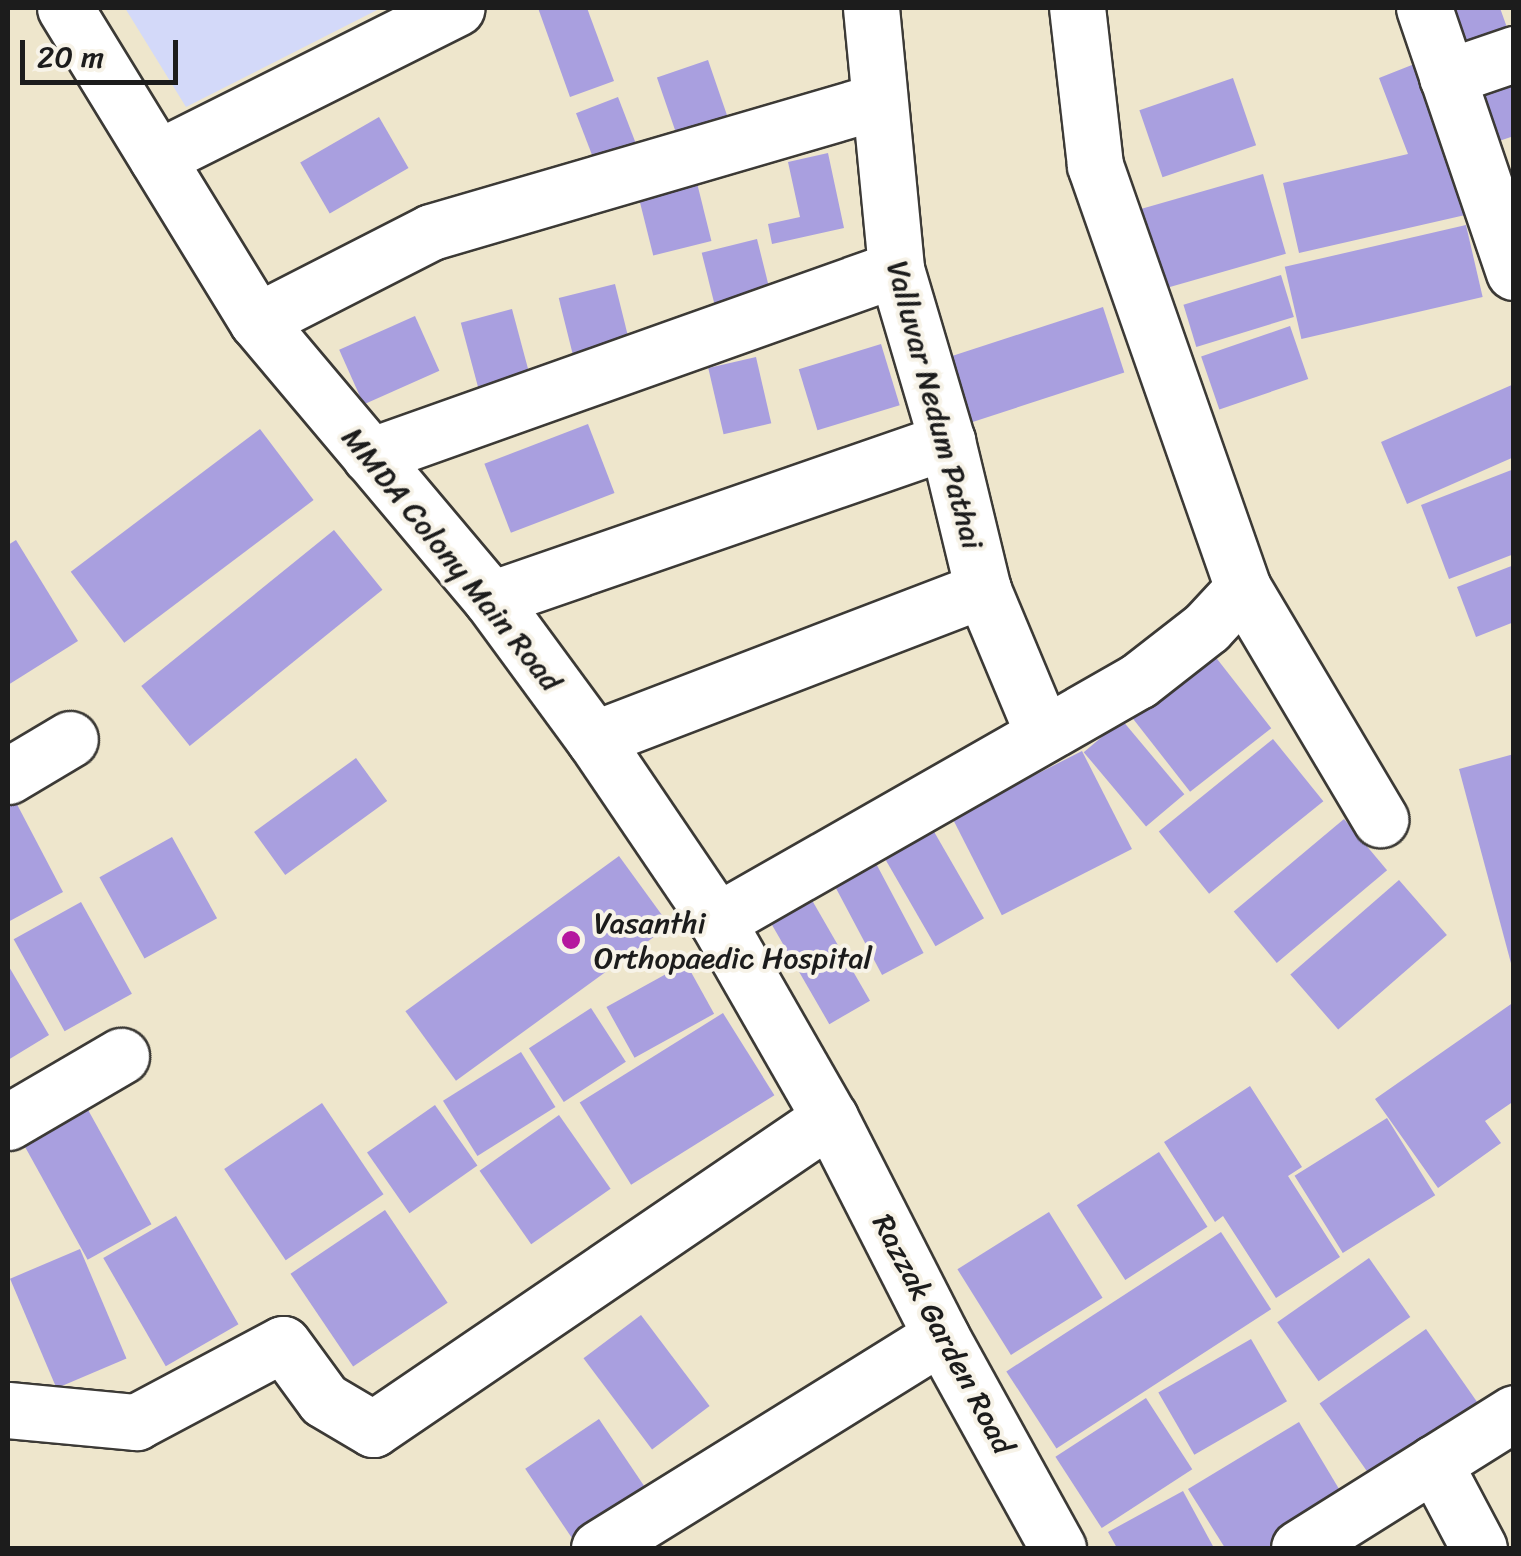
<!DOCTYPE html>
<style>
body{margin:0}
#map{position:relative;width:1521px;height:1556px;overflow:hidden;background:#eee6cc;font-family:Sriracha,sans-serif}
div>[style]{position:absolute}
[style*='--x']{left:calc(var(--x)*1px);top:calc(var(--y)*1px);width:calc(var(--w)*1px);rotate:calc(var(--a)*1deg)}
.built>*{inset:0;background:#d3d9f9}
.building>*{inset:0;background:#a99fdf;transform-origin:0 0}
.roads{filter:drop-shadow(2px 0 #3c3a36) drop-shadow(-2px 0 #3c3a36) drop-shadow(0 2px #3c3a36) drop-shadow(0 -2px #3c3a36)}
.minor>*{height:55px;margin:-27.5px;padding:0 27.5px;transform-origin:27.5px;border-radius:27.5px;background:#fff}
.dots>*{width:28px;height:28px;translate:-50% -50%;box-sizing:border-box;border:5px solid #f7f3e8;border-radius:50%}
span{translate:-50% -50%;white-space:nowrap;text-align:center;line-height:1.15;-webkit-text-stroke:8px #f7f3e8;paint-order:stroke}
.street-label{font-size:30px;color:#1c1c1c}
.poi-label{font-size:30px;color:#1c1c1c}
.left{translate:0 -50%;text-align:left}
.frame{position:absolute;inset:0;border:10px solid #1c1c1c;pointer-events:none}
.scale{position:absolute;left:20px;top:40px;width:158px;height:45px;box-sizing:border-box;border:5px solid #1c1c1c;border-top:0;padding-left:12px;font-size:30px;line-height:35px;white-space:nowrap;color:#1c1c1c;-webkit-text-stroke:8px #f7f3e8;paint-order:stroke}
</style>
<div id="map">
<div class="built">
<i style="clip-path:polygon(125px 8px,381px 8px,186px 107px)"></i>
</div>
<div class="building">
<i style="clip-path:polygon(538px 8px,587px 8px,614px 81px,570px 97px)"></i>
<i style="clip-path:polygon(1446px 8px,1500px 8px,1514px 47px,1467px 68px)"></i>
<i style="clip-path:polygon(1427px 59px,1474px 213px,1299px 253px,1283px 183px,1408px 154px,1379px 78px)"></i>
<i style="left:708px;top:60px;width:79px;height:54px;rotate:71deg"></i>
<i style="clip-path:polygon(1514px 62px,1514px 136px,1484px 146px,1461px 80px)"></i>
<i style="left:1233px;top:78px;width:71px;height:99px;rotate:71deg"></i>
<i style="left:618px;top:97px;width:70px;height:45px;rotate:69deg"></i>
<i style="left:379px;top:117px;width:59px;height:91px;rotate:60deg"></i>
<i style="clip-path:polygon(828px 153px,844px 228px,772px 244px,768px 224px,800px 217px,788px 162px)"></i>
<i style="left:1263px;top:174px;width:83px;height:127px;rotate:74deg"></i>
<i style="left:695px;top:175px;width:68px;height:60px;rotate:76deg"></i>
<i style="left:1466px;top:225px;width:74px;height:186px;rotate:77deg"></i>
<i style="left:757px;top:239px;width:71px;height:57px;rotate:76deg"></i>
<i style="left:1281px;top:275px;width:44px;height:102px;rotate:73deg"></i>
<i style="left:615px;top:284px;width:66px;height:58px;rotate:76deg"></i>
<i style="left:1103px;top:307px;width:69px;height:170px;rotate:72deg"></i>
<i style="left:512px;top:309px;width:73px;height:53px;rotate:75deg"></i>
<i style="left:415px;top:316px;width:60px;height:83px;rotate:66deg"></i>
<i style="left:1290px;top:326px;width:56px;height:94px;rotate:71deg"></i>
<i style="left:881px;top:344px;width:64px;height:86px;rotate:73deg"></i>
<i style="left:756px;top:357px;width:68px;height:49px;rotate:77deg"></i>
<i style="clip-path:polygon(1514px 384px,1514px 457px,1407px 504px,1381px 442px)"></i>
<i style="left:588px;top:424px;width:74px;height:111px;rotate:69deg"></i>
<i style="left:260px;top:429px;width:89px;height:237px;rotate:53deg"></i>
<i style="clip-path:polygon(1514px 469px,1514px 554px,1449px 579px,1421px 505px)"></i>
<i style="left:334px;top:530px;width:77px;height:248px;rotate:51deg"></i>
<i style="clip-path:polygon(16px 540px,78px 641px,8px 685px,8px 545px)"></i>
<i style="clip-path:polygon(1514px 565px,1514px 622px,1476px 637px,1457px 587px)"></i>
<i style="left:1214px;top:655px;width:93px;height:103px;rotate:52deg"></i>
<i style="left:1122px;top:720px;width:97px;height:50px;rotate:50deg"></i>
<i style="left:1273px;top:739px;width:80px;height:147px;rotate:51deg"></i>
<i style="left:1082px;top:751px;width:110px;height:146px;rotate:63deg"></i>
<i style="clip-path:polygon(1514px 754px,1514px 967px,1512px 967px,1459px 769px)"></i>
<i style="left:356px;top:758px;width:53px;height:126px;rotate:54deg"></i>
<i style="clip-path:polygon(10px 791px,63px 892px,8px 922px,8px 792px)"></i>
<i style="left:925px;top:816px;width:118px;height:56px;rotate:60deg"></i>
<i style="left:1344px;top:819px;width:67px;height:144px;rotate:50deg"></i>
<i style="left:172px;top:837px;width:93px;height:83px;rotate:61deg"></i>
<i style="left:871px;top:854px;width:112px;height:47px;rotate:62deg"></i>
<i style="left:619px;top:856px;width:86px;height:264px;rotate:54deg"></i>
<i style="left:1399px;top:880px;width:73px;height:144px;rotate:49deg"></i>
<i style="left:809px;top:895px;width:122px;height:47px;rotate:60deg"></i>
<i style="left:81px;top:902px;width:105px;height:77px;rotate:61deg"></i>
<i style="left:686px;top:963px;width:58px;height:91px;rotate:61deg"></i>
<i style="clip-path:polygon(8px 965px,49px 1035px,8px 1060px)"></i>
<i style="clip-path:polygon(1514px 1002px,1514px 1101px,1485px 1121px,1501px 1143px,1438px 1188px,1375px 1099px)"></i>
<i style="left:591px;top:1008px;width:64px;height:74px;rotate:57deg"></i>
<i style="left:723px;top:1013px;width:97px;height:169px;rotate:58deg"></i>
<i style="left:521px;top:1052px;width:65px;height:92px;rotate:58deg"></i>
<i style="clip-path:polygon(1250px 1086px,1302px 1167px,1288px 1176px,1340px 1257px,1276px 1298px,1223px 1216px,1215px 1222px,1164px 1142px)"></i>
<i style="left:322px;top:1103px;width:110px;height:118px;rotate:56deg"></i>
<i style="left:435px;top:1105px;width:74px;height:83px;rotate:55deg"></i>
<i style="left:87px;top:1108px;width:133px;height:73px;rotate:61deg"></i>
<i style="left:559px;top:1115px;width:90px;height:97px;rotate:55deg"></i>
<i style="left:1387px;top:1118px;width:91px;height:109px;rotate:58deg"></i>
<i style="left:1159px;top:1152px;width:89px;height:98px;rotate:57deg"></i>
<i style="left:385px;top:1210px;width:112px;height:114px;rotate:56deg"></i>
<i style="left:1049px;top:1212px;width:101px;height:108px;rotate:58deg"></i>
<i style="left:176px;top:1216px;width:125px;height:84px;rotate:60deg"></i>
<i style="left:1221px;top:1232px;width:92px;height:256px;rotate:57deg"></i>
<i style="left:80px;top:1249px;width:119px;height:76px;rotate:67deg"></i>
<i style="left:1369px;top:1258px;width:72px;height:112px;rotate:55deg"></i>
<i style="left:641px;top:1315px;width:114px;height:72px;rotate:53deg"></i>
<i style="left:1426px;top:1329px;width:102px;height:130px;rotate:55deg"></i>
<i style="left:1251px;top:1339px;width:72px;height:107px;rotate:60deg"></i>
<i style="left:1146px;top:1398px;width:85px;height:108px;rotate:57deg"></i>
<i style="left:599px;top:1419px;width:94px;height:89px;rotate:56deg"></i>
<i style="clip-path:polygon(1299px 1422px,1348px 1504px,1275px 1548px,1225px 1548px,1188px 1489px)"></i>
<i style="clip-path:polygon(1183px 1491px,1214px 1548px,1117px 1548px,1108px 1532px)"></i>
</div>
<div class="roads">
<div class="minor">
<i style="--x:65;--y:8;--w:367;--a:58.5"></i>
<i style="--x:257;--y:321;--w:363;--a:49.9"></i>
<i style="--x:491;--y:599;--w:174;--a:53.7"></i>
<i style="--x:594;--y:739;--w:220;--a:55.9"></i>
<i style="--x:717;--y:921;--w:227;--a:60.2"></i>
<i style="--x:830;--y:1118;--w:245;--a:63"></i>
<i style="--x:941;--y:1336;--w:242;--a:61.1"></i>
<i style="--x:871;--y:8;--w:262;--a:84.5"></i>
<i style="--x:896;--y:269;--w:179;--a:73.5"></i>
<i style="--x:947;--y:441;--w:153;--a:76.4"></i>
<i style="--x:983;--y:590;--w:153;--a:67.3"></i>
<i style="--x:1424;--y:8;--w:279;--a:71.2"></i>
<i style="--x:1447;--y:77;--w:71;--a:-18.9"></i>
<i style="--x:157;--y:158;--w:335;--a:-26.6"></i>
<i style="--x:257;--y:321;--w:195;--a:-27.1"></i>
<i style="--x:431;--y:232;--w:467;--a:-16.3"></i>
<i style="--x:370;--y:456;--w:558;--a:-19.57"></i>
<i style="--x:1243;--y:588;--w:269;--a:59.3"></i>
<i style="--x:491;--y:599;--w:483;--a:-19.1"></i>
<i style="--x:594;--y:739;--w:417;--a:-21"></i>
<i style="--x:8;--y:776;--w:72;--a:-30.8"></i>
<i style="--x:717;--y:921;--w:485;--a:-29.7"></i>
<i style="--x:1138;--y:681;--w:88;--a:-38"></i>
<i style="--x:1207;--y:627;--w:53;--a:-47.3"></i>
<i style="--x:1243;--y:588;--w:448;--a:-109.3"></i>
<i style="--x:1095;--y:165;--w:158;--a:-96.5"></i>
<i style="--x:8;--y:1122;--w:131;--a:-30.3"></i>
<i style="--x:8;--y:1410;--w:129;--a:5.4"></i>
<i style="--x:136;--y:1422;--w:166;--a:-28"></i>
<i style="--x:283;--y:1344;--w:69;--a:53.8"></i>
<i style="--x:324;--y:1400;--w:57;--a:30.6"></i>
<i style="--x:373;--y:1429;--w:553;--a:-34.24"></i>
<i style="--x:1434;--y:1463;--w:96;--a:62.1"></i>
<i style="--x:599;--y:1548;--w:402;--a:-31.8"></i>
<i style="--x:1299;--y:1548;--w:254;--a:-32.1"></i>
</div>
</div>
<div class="dots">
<i style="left:571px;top:940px;background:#b5179e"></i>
</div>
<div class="street-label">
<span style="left:935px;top:405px;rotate:75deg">Valluvar Nedum Pathai</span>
<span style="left:452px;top:559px;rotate:51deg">MMDA Colony Main Road</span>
<span style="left:943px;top:1334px;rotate:62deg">Razzak Garden Road</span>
</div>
<div class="poi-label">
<span class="left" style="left:594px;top:940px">Vasanthi<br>Orthopaedic Hospital</span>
</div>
<div class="frame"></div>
<div class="scale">20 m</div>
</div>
